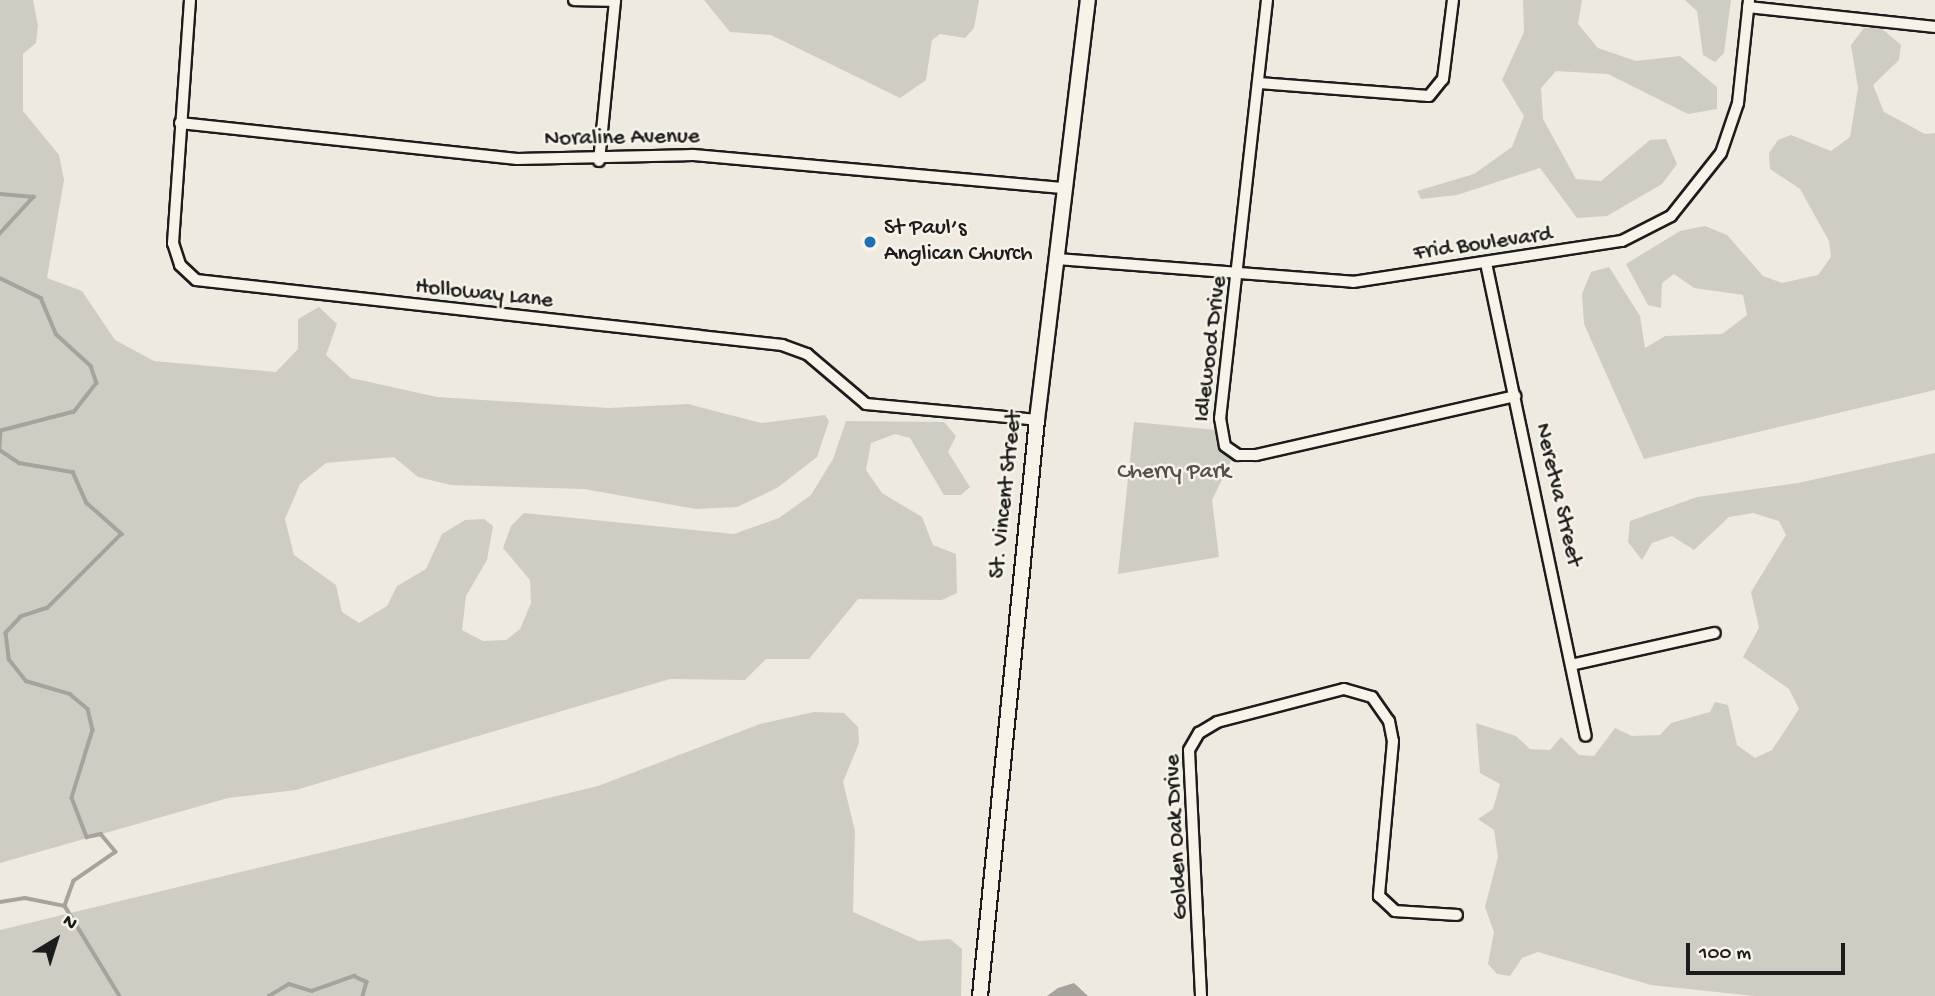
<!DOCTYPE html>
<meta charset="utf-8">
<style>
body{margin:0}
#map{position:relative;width:1935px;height:996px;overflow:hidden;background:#eeeae0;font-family:"Gochi Hand",sans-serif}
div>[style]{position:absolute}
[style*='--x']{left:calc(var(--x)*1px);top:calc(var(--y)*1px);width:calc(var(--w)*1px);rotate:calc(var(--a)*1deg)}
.green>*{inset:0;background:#cfccc3}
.water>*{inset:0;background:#a6a39d}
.stream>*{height:3.5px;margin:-1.75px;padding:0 1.75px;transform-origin:1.75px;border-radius:1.75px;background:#a6a39d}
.roads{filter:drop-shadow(2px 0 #1c1c1c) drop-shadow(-2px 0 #1c1c1c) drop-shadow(0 2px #1c1c1c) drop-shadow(0 -2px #1c1c1c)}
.street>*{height:10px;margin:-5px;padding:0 5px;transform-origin:5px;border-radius:5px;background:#f7f3e8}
.secondary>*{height:14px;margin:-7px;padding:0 7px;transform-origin:7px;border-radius:7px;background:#f7f3e8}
.dots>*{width:19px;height:19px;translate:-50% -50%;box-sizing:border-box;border:4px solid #f7f3e8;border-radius:50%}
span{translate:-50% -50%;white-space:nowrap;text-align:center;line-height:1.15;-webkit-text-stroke:5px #f7f3e8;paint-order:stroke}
.street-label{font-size:23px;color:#1c1c1c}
.poi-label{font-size:23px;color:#1c1c1c}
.left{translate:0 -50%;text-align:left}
.park-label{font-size:23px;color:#52514e}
.north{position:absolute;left:21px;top:905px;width:70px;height:70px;-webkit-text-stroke:5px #f7f3e8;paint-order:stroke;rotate:38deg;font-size:19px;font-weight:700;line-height:28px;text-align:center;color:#1c1c1c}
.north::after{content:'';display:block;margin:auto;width:24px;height:32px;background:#1c1c1c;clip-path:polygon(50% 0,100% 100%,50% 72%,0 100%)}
.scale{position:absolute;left:1686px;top:943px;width:159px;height:32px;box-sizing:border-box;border:4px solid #1c1c1c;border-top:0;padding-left:9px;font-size:21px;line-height:24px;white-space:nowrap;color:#1c1c1c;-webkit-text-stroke:5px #f7f3e8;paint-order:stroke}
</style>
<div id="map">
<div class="green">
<i style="clip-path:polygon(0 0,33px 0,38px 26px,36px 43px,23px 54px,23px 111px,59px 155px,64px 180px,47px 278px,82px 291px,115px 340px,154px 361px,276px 372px,298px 349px,298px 319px,319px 307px,337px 324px,326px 355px,351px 378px,437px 397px,609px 408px,688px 404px,761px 423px,825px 415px,829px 421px,817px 457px,777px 488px,737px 507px,696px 509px,584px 489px,451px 485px,418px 477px,394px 457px,326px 463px,300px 484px,285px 519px,294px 555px,336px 585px,342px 612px,359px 623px,387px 606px,397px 586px,426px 569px,442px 534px,465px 520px,484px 519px,493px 526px,487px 560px,466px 596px,462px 630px,483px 641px,506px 640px,520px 629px,531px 603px,530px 580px,503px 548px,511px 526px,524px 513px,734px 534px,779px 518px,811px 495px,833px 459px,846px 421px,944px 422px,956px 436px,948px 452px,970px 487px,961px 495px,944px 495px,910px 438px,895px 434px,871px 443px,866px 470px,882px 493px,922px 517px,933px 545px,956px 554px,957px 593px,942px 600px,858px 599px,809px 659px,766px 659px,745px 680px,670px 679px,296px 790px,228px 798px,0 863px)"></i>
<i style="clip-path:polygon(704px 0,979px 0,974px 28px,965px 38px,940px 34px,932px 40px,926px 80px,900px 98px,771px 35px,730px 32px)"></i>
<i style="clip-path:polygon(1523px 0,1582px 0,1578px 24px,1598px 48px,1636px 61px,1680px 56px,1717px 87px,1717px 109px,1688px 114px,1608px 74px,1556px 71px,1541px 88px,1543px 119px,1576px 179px,1601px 181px,1650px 140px,1666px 139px,1677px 164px,1662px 184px,1607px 216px,1577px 218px,1540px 168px,1457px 195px,1421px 199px,1417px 191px,1474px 174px,1512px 147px,1524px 116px,1502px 80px,1524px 32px)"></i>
<i style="clip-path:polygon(1685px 0,1731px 0,1724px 53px,1715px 62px,1703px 55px,1697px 11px)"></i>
<i style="clip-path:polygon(1880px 27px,1901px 45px,1899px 60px,1873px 85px,1884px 112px,1925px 134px,1935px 133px,1935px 390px,1644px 459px,1584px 324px,1582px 294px,1591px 272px,1609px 267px,1640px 316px,1645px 348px,1665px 336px,1722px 334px,1747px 315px,1743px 295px,1694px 288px,1674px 274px,1662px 283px,1661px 308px,1648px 305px,1626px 264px,1680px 231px,1705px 226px,1727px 235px,1763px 276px,1782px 283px,1818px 275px,1831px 257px,1829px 241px,1800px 189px,1770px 169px,1769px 153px,1778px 140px,1791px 135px,1831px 151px,1850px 137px,1858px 88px,1851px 45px,1864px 28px)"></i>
<i style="clip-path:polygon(1134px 422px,1216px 430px,1220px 447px,1232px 459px,1212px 500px,1219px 557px,1118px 574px)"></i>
<i style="clip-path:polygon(1935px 453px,1935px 996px,1754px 996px,1651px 985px,1538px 952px,1522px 958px,1510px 976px,1497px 974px,1488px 964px,1494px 932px,1485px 907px,1498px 857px,1494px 830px,1478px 819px,1493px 809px,1500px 784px,1480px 773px,1476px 723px,1516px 736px,1530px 749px,1550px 750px,1561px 737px,1579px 755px,1594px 756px,1615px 728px,1632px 736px,1660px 735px,1671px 723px,1710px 712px,1715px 702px,1728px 705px,1737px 745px,1755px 758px,1772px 750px,1799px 709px,1789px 689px,1743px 657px,1759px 628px,1751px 592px,1786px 535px,1779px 521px,1753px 513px,1729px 517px,1694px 550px,1672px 536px,1652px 543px,1642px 560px,1628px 542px,1630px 521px,1697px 497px,1798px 483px)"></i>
<i style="clip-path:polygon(814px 712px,844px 713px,858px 727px,859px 743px,843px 782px,855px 831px,853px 912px,919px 941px,950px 939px,962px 949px,961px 996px,0 996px,0 930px,598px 786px,760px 724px)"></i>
</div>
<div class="water">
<i style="clip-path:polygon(1074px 983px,1088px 996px,1047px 996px,1058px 988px)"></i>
</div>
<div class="stream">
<i style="--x:0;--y:194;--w:34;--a:5"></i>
<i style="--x:34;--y:197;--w:50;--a:132.6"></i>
<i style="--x:0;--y:278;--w:46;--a:26"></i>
<i style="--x:41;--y:298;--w:39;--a:67"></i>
<i style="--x:56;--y:334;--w:47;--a:42.4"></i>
<i style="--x:91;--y:366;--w:18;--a:71"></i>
<i style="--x:97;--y:383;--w:37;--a:128"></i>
<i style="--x:74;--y:412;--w:75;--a:165.4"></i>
<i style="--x:1;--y:431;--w:16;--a:94"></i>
<i style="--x:0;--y:450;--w:23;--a:34"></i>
<i style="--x:19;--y:463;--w:55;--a:9.5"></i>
<i style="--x:73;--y:472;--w:34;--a:66"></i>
<i style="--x:87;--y:503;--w:47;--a:41.5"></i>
<i style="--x:122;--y:534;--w:105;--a:135"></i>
<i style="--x:48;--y:608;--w:28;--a:162"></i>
<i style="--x:21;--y:617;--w:22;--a:133"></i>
<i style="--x:6;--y:633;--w:26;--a:83"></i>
<i style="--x:9;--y:659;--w:28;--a:52"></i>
<i style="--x:26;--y:681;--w:46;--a:16.5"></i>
<i style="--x:70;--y:694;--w:23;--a:40"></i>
<i style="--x:88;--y:709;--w:22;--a:77"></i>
<i style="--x:93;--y:730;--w:71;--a:107.2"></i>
<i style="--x:72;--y:798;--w:42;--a:69"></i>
<i style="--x:87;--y:837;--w:14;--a:-12"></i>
<i style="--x:101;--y:834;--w:23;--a:50"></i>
<i style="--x:116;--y:852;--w:51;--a:145.4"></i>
<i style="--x:74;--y:881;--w:27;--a:110"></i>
<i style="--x:65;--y:906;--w:105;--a:58.6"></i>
<i style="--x:0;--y:902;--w:25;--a:-9"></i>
<i style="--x:25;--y:898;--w:41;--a:11.3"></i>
<i style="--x:269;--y:996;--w:23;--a:-31"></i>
<i style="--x:289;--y:984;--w:24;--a:17"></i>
<i style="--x:312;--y:991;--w:45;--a:-19.7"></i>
<i style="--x:354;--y:976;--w:14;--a:25"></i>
<i style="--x:367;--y:982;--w:15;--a:106"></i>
</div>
<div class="roads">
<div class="street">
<i style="--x:190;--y:0;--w:244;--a:94"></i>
<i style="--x:173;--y:243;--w:23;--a:72"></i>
<i style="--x:180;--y:265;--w:22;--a:43"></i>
<i style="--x:196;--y:280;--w:590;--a:6.33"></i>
<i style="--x:782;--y:345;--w:27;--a:20"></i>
<i style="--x:807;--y:354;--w:77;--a:40.3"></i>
<i style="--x:866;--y:404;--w:172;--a:5.3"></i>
<i style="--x:574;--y:0;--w:41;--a:1.4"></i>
<i style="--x:1267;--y:0;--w:421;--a:96.4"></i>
<i style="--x:1220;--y:418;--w:28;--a:80"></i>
<i style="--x:1225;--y:446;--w:16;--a:35"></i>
<i style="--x:1238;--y:455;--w:18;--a:0"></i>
<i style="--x:1256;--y:455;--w:266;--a:-12.8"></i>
<i style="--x:1748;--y:7;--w:188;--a:6.1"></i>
<i style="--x:1259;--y:83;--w:170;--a:4.4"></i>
<i style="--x:1429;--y:96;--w:22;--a:-51"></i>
<i style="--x:1443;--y:79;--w:80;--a:-82.8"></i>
<i style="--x:180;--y:123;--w:339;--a:6.1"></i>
<i style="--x:517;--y:159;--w:176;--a:-1.3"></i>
<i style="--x:693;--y:155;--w:374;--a:5.1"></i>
<i style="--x:599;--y:161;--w:162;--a:-84.3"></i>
<i style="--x:1057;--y:259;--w:297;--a:4.4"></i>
<i style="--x:1353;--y:282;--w:272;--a:-8.7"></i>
<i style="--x:1622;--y:241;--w:55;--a:-27"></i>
<i style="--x:1671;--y:216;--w:80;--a:-51.6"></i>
<i style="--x:1721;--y:153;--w:53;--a:-71.2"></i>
<i style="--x:1738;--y:103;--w:104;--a:-83.9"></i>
<i style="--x:1486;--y:263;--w:483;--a:78.1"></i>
<i style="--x:1575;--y:664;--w:143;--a:-12.5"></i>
<i style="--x:1201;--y:996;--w:246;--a:-92.8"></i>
<i style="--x:1189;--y:750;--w:20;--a:-60"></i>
<i style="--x:1199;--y:733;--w:21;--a:-31"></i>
<i style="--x:1217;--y:722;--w:131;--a:-14.6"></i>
<i style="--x:1344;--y:689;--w:29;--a:16"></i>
<i style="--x:1372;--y:697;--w:29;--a:55"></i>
<i style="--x:1389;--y:721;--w:20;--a:79"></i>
<i style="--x:1393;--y:741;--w:156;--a:95.2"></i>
<i style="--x:1379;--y:896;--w:22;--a:43"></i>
<i style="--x:1395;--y:911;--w:62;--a:3.7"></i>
</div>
<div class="secondary">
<i style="--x:980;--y:996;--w:579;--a:-84.35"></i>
<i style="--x:1037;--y:420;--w:423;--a:-83.1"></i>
</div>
</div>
<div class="dots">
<i style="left:870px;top:242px;background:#1f6fb2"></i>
</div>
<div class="street-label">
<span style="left:622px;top:139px;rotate:-1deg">Noraline Avenue</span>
<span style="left:1483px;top:245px;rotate:-8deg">Frid Boulevard</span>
<span style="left:484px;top:295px;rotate:6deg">Holloway Lane</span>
<span style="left:1212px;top:349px;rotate:-83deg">Idlewood Drive</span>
<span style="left:1007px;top:495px;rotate:-84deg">St. Vincent Street</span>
<span style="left:1557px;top:495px;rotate:77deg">Neretva Street</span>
<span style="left:1178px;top:837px;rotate:-93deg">Golden Oak Drive</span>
</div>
<div class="poi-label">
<span class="left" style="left:884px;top:242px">St Paul’s<br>Anglican Church</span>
</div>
<div class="park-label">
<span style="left:1174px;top:473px">Cherry Park</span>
</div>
<div class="north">N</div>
<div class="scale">100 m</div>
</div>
